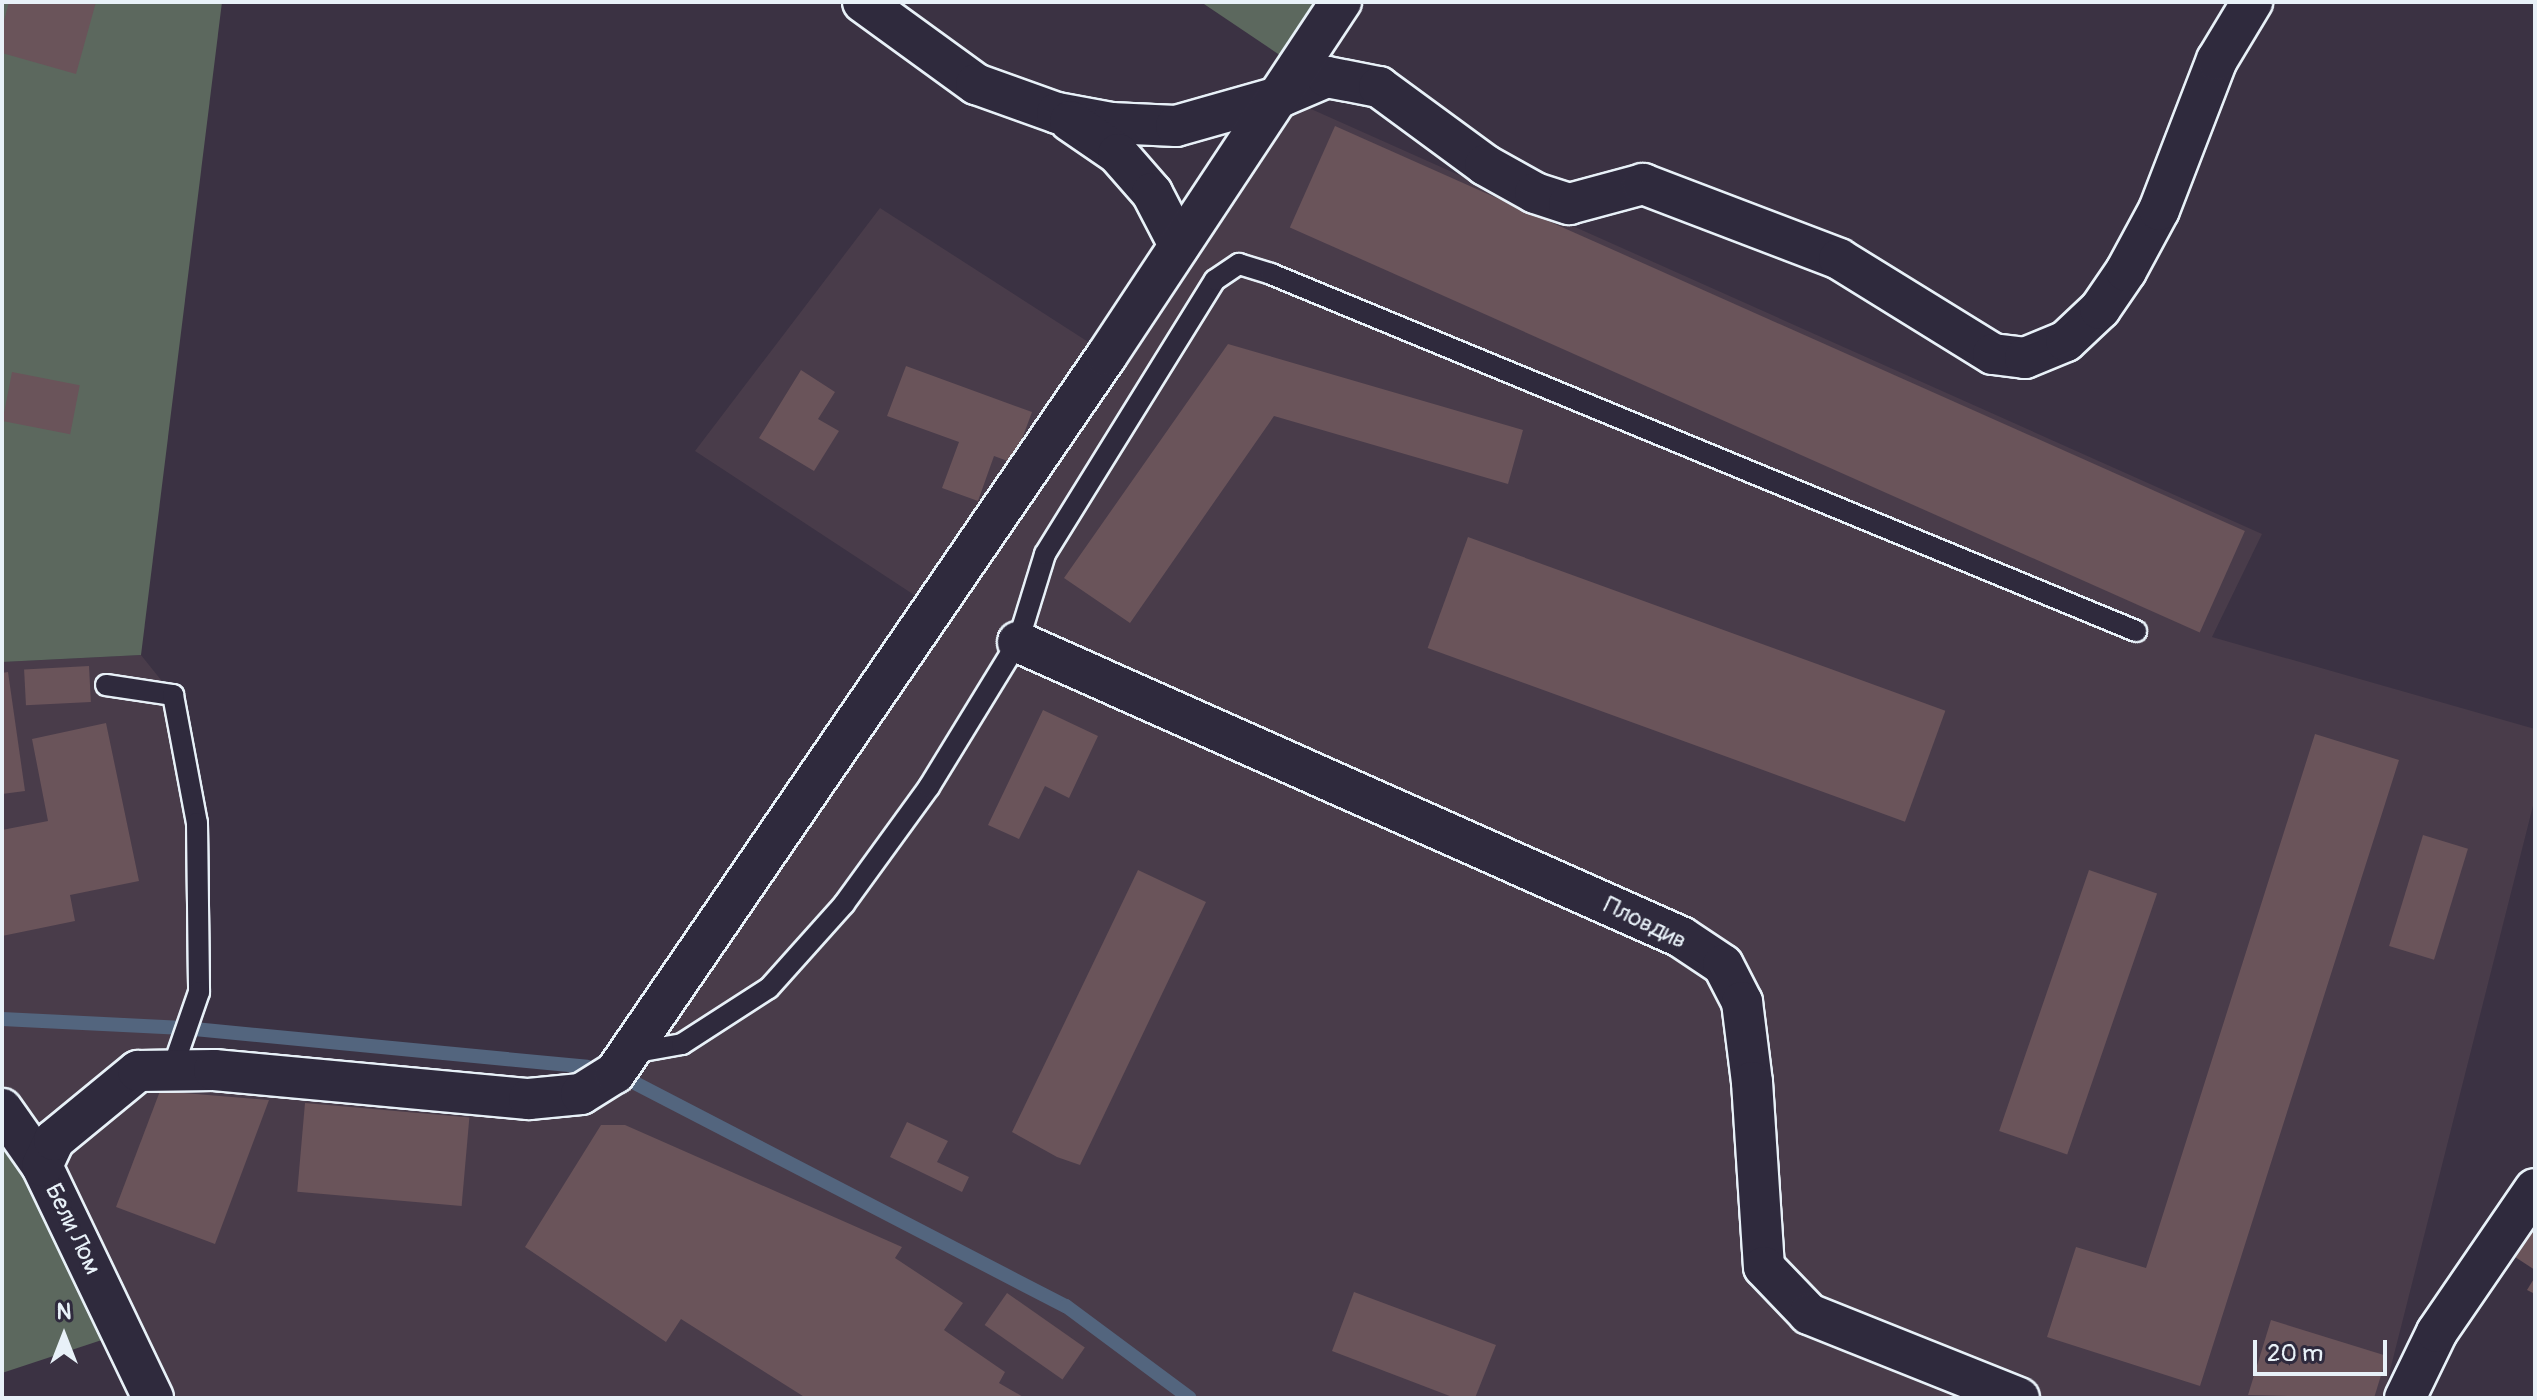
<!DOCTYPE html>
<meta charset="utf-8">
<style>
body{margin:0}
#map{position:relative;width:2537px;height:1400px;overflow:hidden;background:#3b3243;font-family:Pangolin,sans-serif}
div>[style]{position:absolute}
[style*='--x']{left:calc(var(--x)*1px);top:calc(var(--y)*1px);width:calc(var(--w)*1px);rotate:calc(var(--a)*1deg)}
.built>*{inset:0;background:#493c4a}
.green>*{inset:0;background:#5c685e}
.stream>*{height:14px;margin:-7px;padding:0 7px;transform-origin:7px;border-radius:7px;background:#53657e}
.building>*{inset:0;background:#6a545a;transform-origin:0 0}
.roads{filter:drop-shadow(2px 0 #e8f1f8) drop-shadow(-2px 0 #e8f1f8) drop-shadow(0 2px #e8f1f8) drop-shadow(0 -2px #e8f1f8)}
.lane>*{height:20px;margin:-10px;padding:0 10px;transform-origin:10px;border-radius:10px;background:#2f2a3d}
.street>*{height:40px;margin:-20px;padding:0 20px;transform-origin:20px;border-radius:20px;background:#2f2a3d}
span{translate:-50% -50%;white-space:nowrap;text-align:center;line-height:1.15;-webkit-text-stroke:6px #2f2a3d;paint-order:stroke}
.street-label{font-size:24px;color:#e8f1f8}
.frame{position:absolute;inset:0;border:4px solid #e8f1f8;pointer-events:none}
.north{position:absolute;left:24px;top:1296px;width:80px;height:80px;-webkit-text-stroke:6px #2f2a3d;paint-order:stroke;rotate:0deg;font-size:22px;font-weight:700;line-height:32px;text-align:center;color:#e8f1f8}
.north::after{content:'';display:block;margin:auto;width:28px;height:36px;background:#e8f1f8;clip-path:polygon(50% 0,100% 100%,50% 72%,0 100%)}
.scale{position:absolute;left:2253px;top:1340px;width:134px;height:36px;box-sizing:border-box;border:4px solid #e8f1f8;border-top:0;padding-left:10px;font-size:24px;line-height:28px;white-space:nowrap;color:#e8f1f8;-webkit-text-stroke:6px #2f2a3d;paint-order:stroke}
</style>
<div id="map">
<div class="built">
<i style="clip-path:polygon(1282px 96px,2262px 534px,2212px 637px,2535px 729px,2535px 798px,2383px 1398px,152px 1398px,2px 1099px,2px 662px,141px 655px,173px 695px,197px 823px,199px 992px,173px 1070px,581px 1094px,934px 608px,695px 451px,880px 208px,1107px 354px)"></i>
</div>
<div class="green">
<i style="clip-path:polygon(2px 2px,222px 2px,141px 655px,2px 662px)"></i>
<i style="clip-path:polygon(1201px 2px,1344px 2px,1299px 68px)"></i>
<i style="clip-path:polygon(2px 1108px,123px 1333px,2px 1373px)"></i>
</div>
<div class="stream">
<i style="--x:2;--y:1019;--w:182;--a:2.8"></i>
<i style="--x:184;--y:1028;--w:405;--a:5.5"></i>
<i style="--x:633;--y:1082;--w:488;--a:27.4"></i>
<i style="--x:1066;--y:1306;--w:154;--a:36.6"></i>
</div>
<div class="building">
<i style="clip-path:polygon(9px 2px,96px 2px,76px 74px,2px 53px,2px 28px)"></i>
<i style="left:1335px;top:126px;width:996px;height:111px;rotate:24deg"></i>
<i style="clip-path:polygon(1228px 344px,1523px 430px,1508px 484px,1274px 416px,1130px 623px,1064px 578px)"></i>
<i style="clip-path:polygon(906px 366px,1032px 412px,1013px 463px,994px 456px,978px 501px,942px 488px,959px 442px,887px 416px)"></i>
<i style="clip-path:polygon(801px 370px,835px 392px,818px 419px,839px 431px,814px 471px,759px 438px)"></i>
<i style="left:12px;top:372px;width:69px;height:50px;rotate:11deg"></i>
<i style="left:1468px;top:537px;width:508px;height:118px;rotate:20deg"></i>
<i style="left:89px;top:666px;width:36px;height:65px;rotate:87deg"></i>
<i style="clip-path:polygon(8px 672px,25px 791px,2px 794px,2px 673px)"></i>
<i style="clip-path:polygon(1043px 710px,1098px 736px,1069px 798px,1045px 786px,1019px 839px,988px 825px)"></i>
<i style="clip-path:polygon(106px 723px,139px 881px,70px 895px,75px 921px,2px 936px,2px 830px,48px 821px,32px 739px)"></i>
<i style="clip-path:polygon(2315px 734px,2399px 760px,2200px 1386px,2047px 1337px,2076px 1247px,2146px 1268px)"></i>
<i style="left:2423px;top:835px;width:47px;height:116px;rotate:17deg"></i>
<i style="clip-path:polygon(1138px 870px,1206px 902px,1080px 1165px,1057px 1157px,1012px 1132px)"></i>
<i style="left:2089px;top:870px;width:72px;height:276px;rotate:19deg"></i>
<i style="clip-path:polygon(160px 1091px,269px 1100px,215px 1244px,116px 1207px)"></i>
<i style="left:305px;top:1103px;width:165px;height:89px;rotate:5deg"></i>
<i style="clip-path:polygon(907px 1122px,948px 1141px,937px 1162px,969px 1177px,962px 1192px,890px 1157px)"></i>
<i style="clip-path:polygon(601px 1125px,625px 1125px,902px 1247px,895px 1258px,963px 1303px,944px 1330px,1005px 1372px,999px 1383px,1025px 1398px,806px 1398px,681px 1319px,666px 1342px,525px 1247px)"></i>
<i style="clip-path:polygon(2535px 1224px,2535px 1270px,2512px 1255px)"></i>
<i style="clip-path:polygon(2535px 1277px,2535px 1294px,2527px 1290px)"></i>
<i style="clip-path:polygon(1354px 1292px,1496px 1345px,1475px 1398px,1455px 1398px,1332px 1351px)"></i>
<i style="left:1007px;top:1293px;width:95px;height:39px;rotate:35deg"></i>
<i style="clip-path:polygon(2271px 1320px,2387px 1356px,2374px 1398px,2248px 1395px)"></i>
</div>
<div class="roads">
<div class="lane">
<i style="--x:106;--y:685;--w:68;--a:8.5"></i>
<i style="--x:173;--y:695;--w:130;--a:79.4"></i>
<i style="--x:197;--y:823;--w:169;--a:89.3"></i>
<i style="--x:199;--y:992;--w:83;--a:109.1"></i>
<i style="--x:632;--y:1053;--w:51;--a:-10.2"></i>
<i style="--x:682;--y:1044;--w:103;--a:-32.8"></i>
<i style="--x:769;--y:988;--w:113;--a:-48.2"></i>
<i style="--x:844;--y:904;--w:145;--a:-54"></i>
<i style="--x:929;--y:787;--w:170;--a:-58.5"></i>
<i style="--x:1018;--y:642;--w:92;--a:-72.9"></i>
<i style="--x:1045;--y:554;--w:322;--a:-58.2"></i>
<i style="--x:1215;--y:280;--w:29;--a:-34"></i>
<i style="--x:1239;--y:264;--w:34;--a:17"></i>
<i style="--x:1271;--y:274;--w:936;--a:22.43"></i>
</div>
<div class="street">
<i style="--x:863;--y:2;--w:140;--a:36"></i>
<i style="--x:976;--y:84;--w:86;--a:19.7"></i>
<i style="--x:1057;--y:113;--w:55;--a:10.5"></i>
<i style="--x:1111;--y:123;--w:65;--a:2.6"></i>
<i style="--x:1176;--y:126;--w:110;--a:-15.8"></i>
<i style="--x:1282;--y:96;--w:49;--a:-22.9"></i>
<i style="--x:1327;--y:77;--w:53;--a:10.9"></i>
<i style="--x:1379;--y:87;--w:132;--a:36.3"></i>
<i style="--x:1485;--y:165;--w:57;--a:29.2"></i>
<i style="--x:1535;--y:193;--w:36;--a:18"></i>
<i style="--x:1569;--y:204;--w:77;--a:-15.1"></i>
<i style="--x:1643;--y:184;--w:210;--a:20.9"></i>
<i style="--x:1839;--y:259;--w:181;--a:31.7"></i>
<i style="--x:1993;--y:354;--w:32;--a:7"></i>
<i style="--x:2025;--y:358;--w:44;--a:-22.5"></i>
<i style="--x:2066;--y:341;--w:47;--a:-43.3"></i>
<i style="--x:2100;--y:309;--w:46;--a:-55.6"></i>
<i style="--x:2126;--y:271;--w:69;--a:-61.6"></i>
<i style="--x:2159;--y:210;--w:161;--a:-68.9"></i>
<i style="--x:2217;--y:60;--w:68;--a:-58.9"></i>
<i style="--x:1070;--y:121;--w:58;--a:34.5"></i>
<i style="--x:1118;--y:154;--w:52;--a:48.9"></i>
<i style="--x:1152;--y:193;--w:59;--a:62.6"></i>
<i style="--x:1018;--y:642;--w:726;--a:23.99"></i>
<i style="--x:1681;--y:937;--w:50;--a:33.7"></i>
<i style="--x:1723;--y:965;--w:42;--a:62.8"></i>
<i style="--x:1742;--y:1002;--w:81;--a:82.9"></i>
<i style="--x:1752;--y:1082;--w:185;--a:86.3"></i>
<i style="--x:1764;--y:1267;--w:65;--a:46.2"></i>
<i style="--x:1809;--y:1314;--w:226;--a:21.8"></i>
<i style="--x:2;--y:1109;--w:70;--a:54.9"></i>
<i style="--x:42;--y:1166;--w:257;--a:64.4"></i>
<i style="--x:42;--y:1166;--w:29;--a:-65"></i>
<i style="--x:54;--y:1140;--w:109;--a:-39.4"></i>
<i style="--x:138;--y:1071;--w:76;--a:-0.8"></i>
<i style="--x:214;--y:1070;--w:316;--a:5.3"></i>
<i style="--x:529;--y:1099;--w:52;--a:-5.5"></i>
<i style="--x:581;--y:1094;--w:40;--a:-32"></i>
<i style="--x:615;--y:1073;--w:870;--a:-55.58"></i>
<i style="--x:1107;--y:355;--w:424;--a:-56.5"></i>
<i style="--x:2405;--y:1398;--w:73;--a:-64.1"></i>
<i style="--x:2437;--y:1332;--w:173;--a:-55.6"></i>
</div>
</div>
<div class="street-label">
<span style="left:1645px;top:923px;rotate:26deg">Пловдив</span>
<span style="left:73px;top:1229px;rotate:64deg">Бели Лом</span>
</div>
<div class="frame"></div>
<div class="north">N</div>
<div class="scale">20 m</div>
</div>
